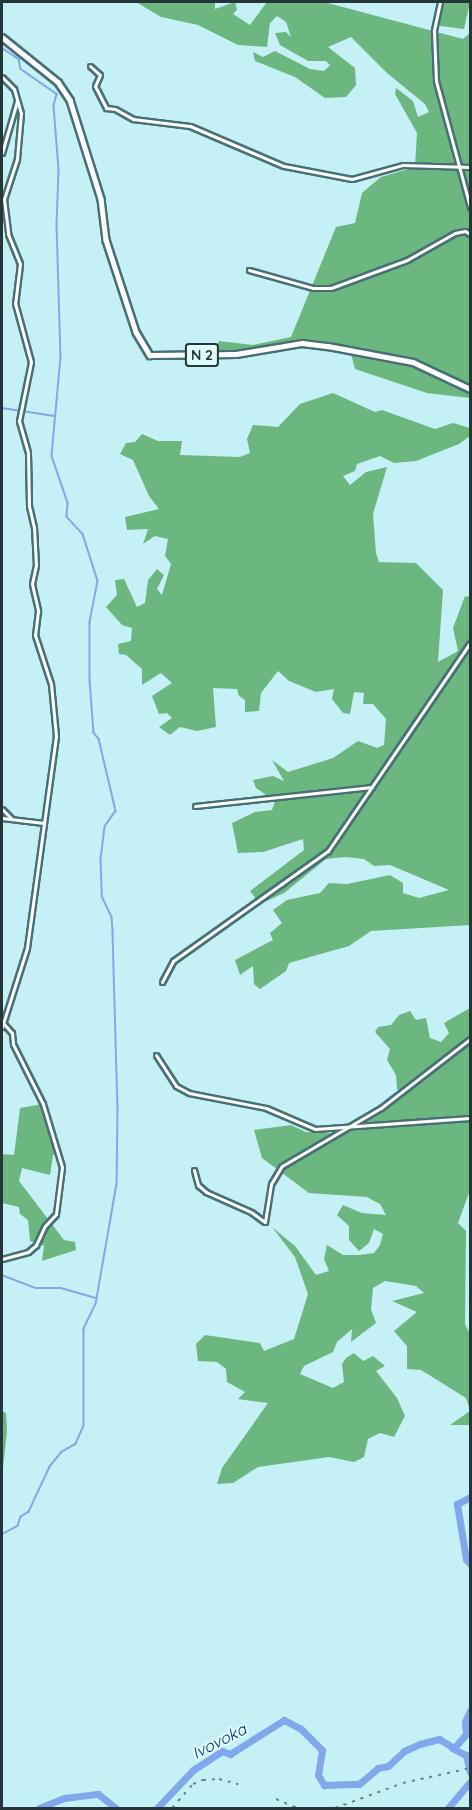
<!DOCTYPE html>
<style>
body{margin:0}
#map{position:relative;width:472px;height:1810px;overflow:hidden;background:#c4f0f6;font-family:Quicksand,sans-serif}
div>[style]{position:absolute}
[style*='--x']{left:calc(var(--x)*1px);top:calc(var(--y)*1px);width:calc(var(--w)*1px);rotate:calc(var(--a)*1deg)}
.forest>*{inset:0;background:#6cb780}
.stream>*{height:1.5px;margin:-0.75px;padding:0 0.75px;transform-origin:0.75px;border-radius:0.75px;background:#81a7ec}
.river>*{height:7px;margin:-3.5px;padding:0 3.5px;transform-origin:3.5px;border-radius:3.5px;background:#81a7ec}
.roads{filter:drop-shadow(2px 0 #477075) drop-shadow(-2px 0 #477075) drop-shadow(0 2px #477075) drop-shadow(0 -2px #477075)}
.minor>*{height:3px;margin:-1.5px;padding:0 1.5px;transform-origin:1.5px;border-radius:1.5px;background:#fff}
.primary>*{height:4.5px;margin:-2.25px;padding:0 2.25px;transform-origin:2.25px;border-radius:2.25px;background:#fff}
.rail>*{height:1.5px;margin-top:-0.75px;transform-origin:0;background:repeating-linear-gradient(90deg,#6a888b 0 3px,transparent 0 9px)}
span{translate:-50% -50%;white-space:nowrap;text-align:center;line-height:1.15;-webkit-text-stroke:4.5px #dffafd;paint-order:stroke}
.shield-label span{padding:2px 4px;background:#dffafd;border:2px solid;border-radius:4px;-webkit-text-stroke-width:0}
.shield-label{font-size:14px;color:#243638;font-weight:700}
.water-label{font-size:16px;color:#032a78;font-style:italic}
.frame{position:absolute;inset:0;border:3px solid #243638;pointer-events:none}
</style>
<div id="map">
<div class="forest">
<i style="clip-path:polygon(136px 2px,215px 2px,215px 9px,235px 2px,237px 10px,233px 14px,250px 25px,267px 2px,324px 2px,463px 39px,470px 33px,470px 398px,427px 393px,355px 369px,350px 350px,328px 346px,212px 355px,219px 341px,253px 345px,291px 337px,336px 227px,355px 223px,362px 193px,381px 177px,415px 167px,417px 133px,395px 94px,396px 88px,413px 101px,418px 117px,429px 112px,425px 104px,387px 73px,351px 37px,328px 47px,355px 68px,356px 85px,346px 97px,325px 98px,295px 77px,255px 61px,253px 52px,263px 57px,275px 51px,310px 69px,324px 71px,330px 65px,326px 61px,308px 61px,280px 45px,275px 33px,286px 32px,291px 37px,286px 22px,277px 16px,270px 23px,267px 47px,238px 45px,198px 25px,161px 17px)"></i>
<i style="clip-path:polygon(435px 2px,470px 2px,464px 29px,440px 26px,440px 7px)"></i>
<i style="clip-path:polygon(333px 393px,375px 412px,382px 410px,435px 429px,453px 423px,470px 428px,470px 436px,459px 444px,416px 461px,394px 463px,380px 456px,357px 464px,355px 471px,343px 476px,350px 485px,366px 472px,387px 467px,373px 514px,376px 553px,379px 562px,416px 563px,443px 590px,438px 662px,458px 651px,453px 628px,465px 596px,470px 597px,470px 925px,371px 931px,349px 946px,289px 963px,286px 971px,260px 989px,254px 984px,253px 966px,240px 975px,235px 960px,273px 940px,270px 933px,282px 923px,273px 910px,287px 900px,320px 893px,329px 883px,347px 884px,390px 875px,403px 883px,403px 893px,419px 898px,449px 890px,390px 865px,374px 866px,364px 859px,345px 857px,326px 859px,284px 893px,260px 904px,250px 891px,304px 850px,303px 839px,263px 852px,238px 853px,232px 823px,255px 812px,272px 810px,275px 801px,256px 788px,253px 780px,273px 776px,284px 781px,272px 760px,288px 772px,333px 758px,358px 741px,377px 748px,384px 745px,386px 719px,373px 704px,363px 704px,364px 693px,354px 692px,350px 714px,343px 713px,332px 699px,334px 689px,316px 692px,289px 681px,278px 671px,261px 693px,259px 711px,245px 712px,245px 700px,239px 696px,237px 689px,213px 688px,216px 727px,197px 731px,180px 727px,170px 735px,159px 727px,172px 718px,167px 713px,159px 714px,152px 696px,172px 683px,161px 673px,142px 685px,142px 669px,126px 655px,119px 654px,118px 644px,131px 641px,132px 628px,122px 625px,106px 607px,117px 595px,115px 580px,124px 579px,137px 607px,145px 603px,148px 580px,157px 569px,164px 575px,157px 589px,162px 595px,171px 564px,165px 556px,168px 539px,155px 536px,143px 544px,148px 529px,127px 530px,125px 517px,159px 509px,149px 496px,133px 460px,120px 454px,126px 443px,135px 442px,142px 434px,158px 441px,182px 441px,180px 455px,240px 457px,250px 453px,247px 439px,253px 425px,278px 427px,300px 404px)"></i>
<i style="clip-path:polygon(470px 1008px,470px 1190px,458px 1223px,466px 1231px,465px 1324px,470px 1334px,470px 1425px,450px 1425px,470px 1411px,466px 1398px,421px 1370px,407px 1369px,407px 1346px,394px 1331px,417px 1312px,392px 1301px,424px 1293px,416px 1286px,385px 1281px,373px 1288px,371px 1309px,376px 1323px,351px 1342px,352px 1329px,337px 1342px,333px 1352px,304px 1366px,300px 1374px,333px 1388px,344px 1382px,342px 1364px,346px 1358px,354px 1353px,363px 1361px,373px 1356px,385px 1366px,376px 1371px,397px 1398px,405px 1416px,394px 1437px,380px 1433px,368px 1439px,364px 1457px,354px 1462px,329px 1457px,258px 1467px,233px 1483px,217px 1484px,222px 1468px,268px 1403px,238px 1399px,245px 1392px,227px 1382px,226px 1369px,217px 1362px,198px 1361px,196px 1344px,205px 1335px,260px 1343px,264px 1351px,294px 1339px,308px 1294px,295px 1257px,272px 1227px,295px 1246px,316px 1275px,329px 1271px,324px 1259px,327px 1245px,343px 1255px,359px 1255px,374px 1253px,380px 1245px,383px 1234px,374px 1229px,369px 1243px,359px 1251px,349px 1240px,349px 1226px,337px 1215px,343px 1205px,362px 1213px,386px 1215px,380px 1204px,367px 1197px,309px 1193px,262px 1158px,254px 1130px,291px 1125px,306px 1132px,331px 1133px,369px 1119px,406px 1093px,397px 1089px,396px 1075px,387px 1060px,390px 1049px,375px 1032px,378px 1027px,391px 1025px,399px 1015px,410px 1011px,416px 1020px,426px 1018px,430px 1038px,441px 1042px,449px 1033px,444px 1023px)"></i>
<i style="clip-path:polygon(43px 1104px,61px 1153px,53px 1155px,50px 1175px,22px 1168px,19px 1181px,64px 1240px,75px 1242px,76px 1250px,42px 1261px,44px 1246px,30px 1241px,28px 1220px,20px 1214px,19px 1207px,2px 1203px,2px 1154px,14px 1155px,20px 1108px)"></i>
<i style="clip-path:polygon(2px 1411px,6px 1413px,7px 1431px,2px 1477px)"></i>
</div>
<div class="stream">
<i style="--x:2;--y:48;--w:20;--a:33"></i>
<i style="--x:19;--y:59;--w:10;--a:79"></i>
<i style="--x:21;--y:69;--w:44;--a:34.8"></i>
<i style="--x:57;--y:94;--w:12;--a:104"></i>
<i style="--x:54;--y:106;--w:64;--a:85.5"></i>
<i style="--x:59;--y:170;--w:54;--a:92.1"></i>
<i style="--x:57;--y:224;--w:133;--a:88.3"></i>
<i style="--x:61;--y:357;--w:99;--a:95.2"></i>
<i style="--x:52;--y:456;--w:50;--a:71.2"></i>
<i style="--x:68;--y:503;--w:14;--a:94"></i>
<i style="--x:67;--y:517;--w:23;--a:47"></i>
<i style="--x:83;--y:534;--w:49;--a:72.3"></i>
<i style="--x:98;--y:581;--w:42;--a:101"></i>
<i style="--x:90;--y:622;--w:58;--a:90"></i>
<i style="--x:90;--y:680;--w:53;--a:85.7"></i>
<i style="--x:94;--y:733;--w:8;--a:50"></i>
<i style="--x:99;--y:739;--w:74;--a:76.7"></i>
<i style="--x:116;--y:811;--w:19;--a:125"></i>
<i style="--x:105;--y:827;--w:33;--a:97"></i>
<i style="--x:101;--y:860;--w:36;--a:88"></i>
<i style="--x:102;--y:896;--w:23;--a:65"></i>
<i style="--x:112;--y:917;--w:16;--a:86"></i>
<i style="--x:113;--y:933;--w:174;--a:88.4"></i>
<i style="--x:118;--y:1107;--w:77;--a:90.7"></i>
<i style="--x:117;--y:1184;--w:122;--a:99.9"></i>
<i style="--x:96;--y:1304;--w:28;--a:116"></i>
<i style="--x:84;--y:1329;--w:97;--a:90"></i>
<i style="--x:84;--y:1426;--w:20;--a:114"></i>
<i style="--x:76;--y:1444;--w:16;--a:150"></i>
<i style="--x:62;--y:1452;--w:19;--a:129"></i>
<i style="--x:50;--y:1467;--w:50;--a:115"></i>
<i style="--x:29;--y:1512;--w:9;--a:148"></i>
<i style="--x:21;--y:1517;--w:9;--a:108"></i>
<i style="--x:18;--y:1526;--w:18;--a:151"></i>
<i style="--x:2;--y:370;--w:32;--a:90"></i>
<i style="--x:2;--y:408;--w:53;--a:8.7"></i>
<i style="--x:2;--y:1275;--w:36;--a:21"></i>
<i style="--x:36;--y:1288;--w:25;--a:0"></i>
<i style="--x:61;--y:1288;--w:35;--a:16"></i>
</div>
<div class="river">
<i style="--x:470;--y:1497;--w:15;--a:152"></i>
<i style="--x:457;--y:1504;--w:56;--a:80.7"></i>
<i style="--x:466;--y:1559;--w:6;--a:51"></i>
<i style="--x:452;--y:1748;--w:16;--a:27"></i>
<i style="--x:466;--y:1755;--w:18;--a:77"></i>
<i style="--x:39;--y:1808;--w:27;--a:-22"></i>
<i style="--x:64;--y:1798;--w:34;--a:-7"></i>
<i style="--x:98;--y:1794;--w:23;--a:38"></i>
<i style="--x:157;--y:1808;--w:52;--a:-46.5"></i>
<i style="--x:193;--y:1770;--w:35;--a:-33"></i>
<i style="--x:222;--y:1751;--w:9;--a:21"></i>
<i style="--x:230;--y:1754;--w:64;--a:-32.2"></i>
<i style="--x:284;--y:1720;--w:19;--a:28"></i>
<i style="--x:301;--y:1729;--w:30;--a:45"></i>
<i style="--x:322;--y:1750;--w:25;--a:99"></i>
<i style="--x:318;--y:1775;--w:12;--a:59"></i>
<i style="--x:324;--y:1785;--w:35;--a:-2"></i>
<i style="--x:359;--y:1784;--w:25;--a:-40"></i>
<i style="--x:378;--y:1768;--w:10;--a:-11"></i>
<i style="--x:388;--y:1766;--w:22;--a:-43"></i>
<i style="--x:404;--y:1751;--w:17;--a:-24"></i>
<i style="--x:420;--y:1744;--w:20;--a:-15"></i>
<i style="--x:439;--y:1739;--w:17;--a:31"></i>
<i style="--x:454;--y:1748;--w:18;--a:-49"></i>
<i style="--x:466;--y:1734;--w:12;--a:-95"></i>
<i style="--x:465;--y:1722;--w:12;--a:-66"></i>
<i style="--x:448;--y:1808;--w:34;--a:-50"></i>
</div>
<div class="roads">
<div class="minor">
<i style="--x:440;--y:2;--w:30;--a:102"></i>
<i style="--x:434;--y:31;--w:50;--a:87.7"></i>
<i style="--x:436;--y:81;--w:131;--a:74.9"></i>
<i style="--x:90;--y:66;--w:13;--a:42"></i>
<i style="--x:100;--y:75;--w:12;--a:114"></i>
<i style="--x:95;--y:86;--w:25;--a:63"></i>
<i style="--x:106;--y:108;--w:9;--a:6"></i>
<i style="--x:115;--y:109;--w:21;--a:29"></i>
<i style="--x:133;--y:119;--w:57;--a:7"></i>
<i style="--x:190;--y:126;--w:102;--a:23.1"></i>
<i style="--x:284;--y:166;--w:69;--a:10.8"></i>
<i style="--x:352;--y:179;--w:53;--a:-15.4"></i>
<i style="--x:403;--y:165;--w:67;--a:1.7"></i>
<i style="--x:2;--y:77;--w:17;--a:45"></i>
<i style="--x:14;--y:89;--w:25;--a:74"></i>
<i style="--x:21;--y:113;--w:46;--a:95"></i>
<i style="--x:17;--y:159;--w:42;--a:108"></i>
<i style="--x:4;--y:199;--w:35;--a:83"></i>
<i style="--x:8;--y:234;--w:32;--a:68"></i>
<i style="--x:20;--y:264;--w:39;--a:97"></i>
<i style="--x:15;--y:303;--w:61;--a:74.8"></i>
<i style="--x:31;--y:362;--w:60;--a:101.5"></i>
<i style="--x:19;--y:421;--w:33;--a:74"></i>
<i style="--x:28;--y:453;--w:53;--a:88.9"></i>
<i style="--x:29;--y:506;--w:22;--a:77"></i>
<i style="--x:34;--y:527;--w:38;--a:87"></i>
<i style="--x:36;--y:565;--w:19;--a:102"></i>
<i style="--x:32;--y:584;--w:28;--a:77"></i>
<i style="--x:38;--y:611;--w:24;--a:97"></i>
<i style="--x:35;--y:635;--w:52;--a:71.9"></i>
<i style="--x:51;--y:684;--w:52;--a:84.5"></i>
<i style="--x:56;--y:736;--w:214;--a:97.8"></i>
<i style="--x:27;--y:948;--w:83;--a:107.6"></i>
<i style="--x:2;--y:153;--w:54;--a:-73.9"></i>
<i style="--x:249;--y:270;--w:66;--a:15.7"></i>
<i style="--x:313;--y:288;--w:18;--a:0"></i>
<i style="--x:331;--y:288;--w:81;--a:-20.2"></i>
<i style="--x:407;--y:260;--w:55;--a:-29.4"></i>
<i style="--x:455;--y:233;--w:10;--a:-11"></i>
<i style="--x:465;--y:231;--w:6;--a:31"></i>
<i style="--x:195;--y:806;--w:178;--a:-6.1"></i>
<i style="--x:2;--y:809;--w:13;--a:45"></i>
<i style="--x:2;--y:818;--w:42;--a:6.8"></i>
<i style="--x:162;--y:982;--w:24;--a:-62"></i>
<i style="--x:173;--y:961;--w:190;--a:-35.4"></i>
<i style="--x:328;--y:851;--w:252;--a:-55.7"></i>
<i style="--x:156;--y:1055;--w:37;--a:57"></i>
<i style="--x:176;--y:1086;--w:15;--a:28"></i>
<i style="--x:189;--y:1093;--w:78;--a:11"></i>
<i style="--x:266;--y:1108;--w:53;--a:23.2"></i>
<i style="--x:315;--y:1129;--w:155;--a:-4.1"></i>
<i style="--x:194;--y:1170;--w:16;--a:75"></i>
<i style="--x:198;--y:1185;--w:11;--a:41"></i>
<i style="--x:206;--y:1192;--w:49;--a:24"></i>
<i style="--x:251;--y:1212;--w:17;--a:36"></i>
<i style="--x:265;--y:1222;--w:38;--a:-81"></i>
<i style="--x:271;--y:1184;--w:21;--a:-59"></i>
<i style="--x:282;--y:1166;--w:115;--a:-30.4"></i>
<i style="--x:381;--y:1108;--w:113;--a:-37.8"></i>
<i style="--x:2;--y:1259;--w:27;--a:-15"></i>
<i style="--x:28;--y:1252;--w:11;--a:-41"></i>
<i style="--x:36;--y:1245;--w:21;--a:-65"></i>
<i style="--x:45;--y:1226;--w:16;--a:-47"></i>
<i style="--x:56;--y:1214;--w:47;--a:-82.7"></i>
<i style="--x:62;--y:1167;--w:66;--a:-106.8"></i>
<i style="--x:43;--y:1104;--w:67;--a:-116.6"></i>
<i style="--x:13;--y:1044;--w:11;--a:-95"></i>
<i style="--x:12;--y:1033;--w:13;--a:-132"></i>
</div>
<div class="primary">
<i style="--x:2;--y:37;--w:72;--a:38.8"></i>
<i style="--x:58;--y:82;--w:22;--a:56"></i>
<i style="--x:70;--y:100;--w:104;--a:72.6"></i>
<i style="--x:101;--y:199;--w:41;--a:83"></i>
<i style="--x:106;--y:240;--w:97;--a:71.9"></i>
<i style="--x:136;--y:332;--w:27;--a:59"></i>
<i style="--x:150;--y:355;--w:86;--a:-0.7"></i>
<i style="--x:236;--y:354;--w:67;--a:-9.5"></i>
<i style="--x:302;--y:343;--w:26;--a:7"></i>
<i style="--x:328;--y:346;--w:86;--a:10.7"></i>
<i style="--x:413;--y:362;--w:63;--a:25.3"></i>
</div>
</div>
<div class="rail">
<i style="--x:276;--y:1799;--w:23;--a:23"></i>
<i style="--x:172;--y:1808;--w:32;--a:-49"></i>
<i style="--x:193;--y:1784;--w:11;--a:-22"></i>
<i style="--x:203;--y:1780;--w:16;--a:-4"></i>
<i style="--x:219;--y:1779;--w:20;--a:15"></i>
<i style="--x:335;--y:1808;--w:72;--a:-20.2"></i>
<i style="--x:403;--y:1783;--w:69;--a:-12.6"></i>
</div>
<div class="shield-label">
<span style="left:202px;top:355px">N 2</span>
</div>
<div class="water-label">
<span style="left:219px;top:1741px;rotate:-27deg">Ivovoka</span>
</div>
<div class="frame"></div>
</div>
